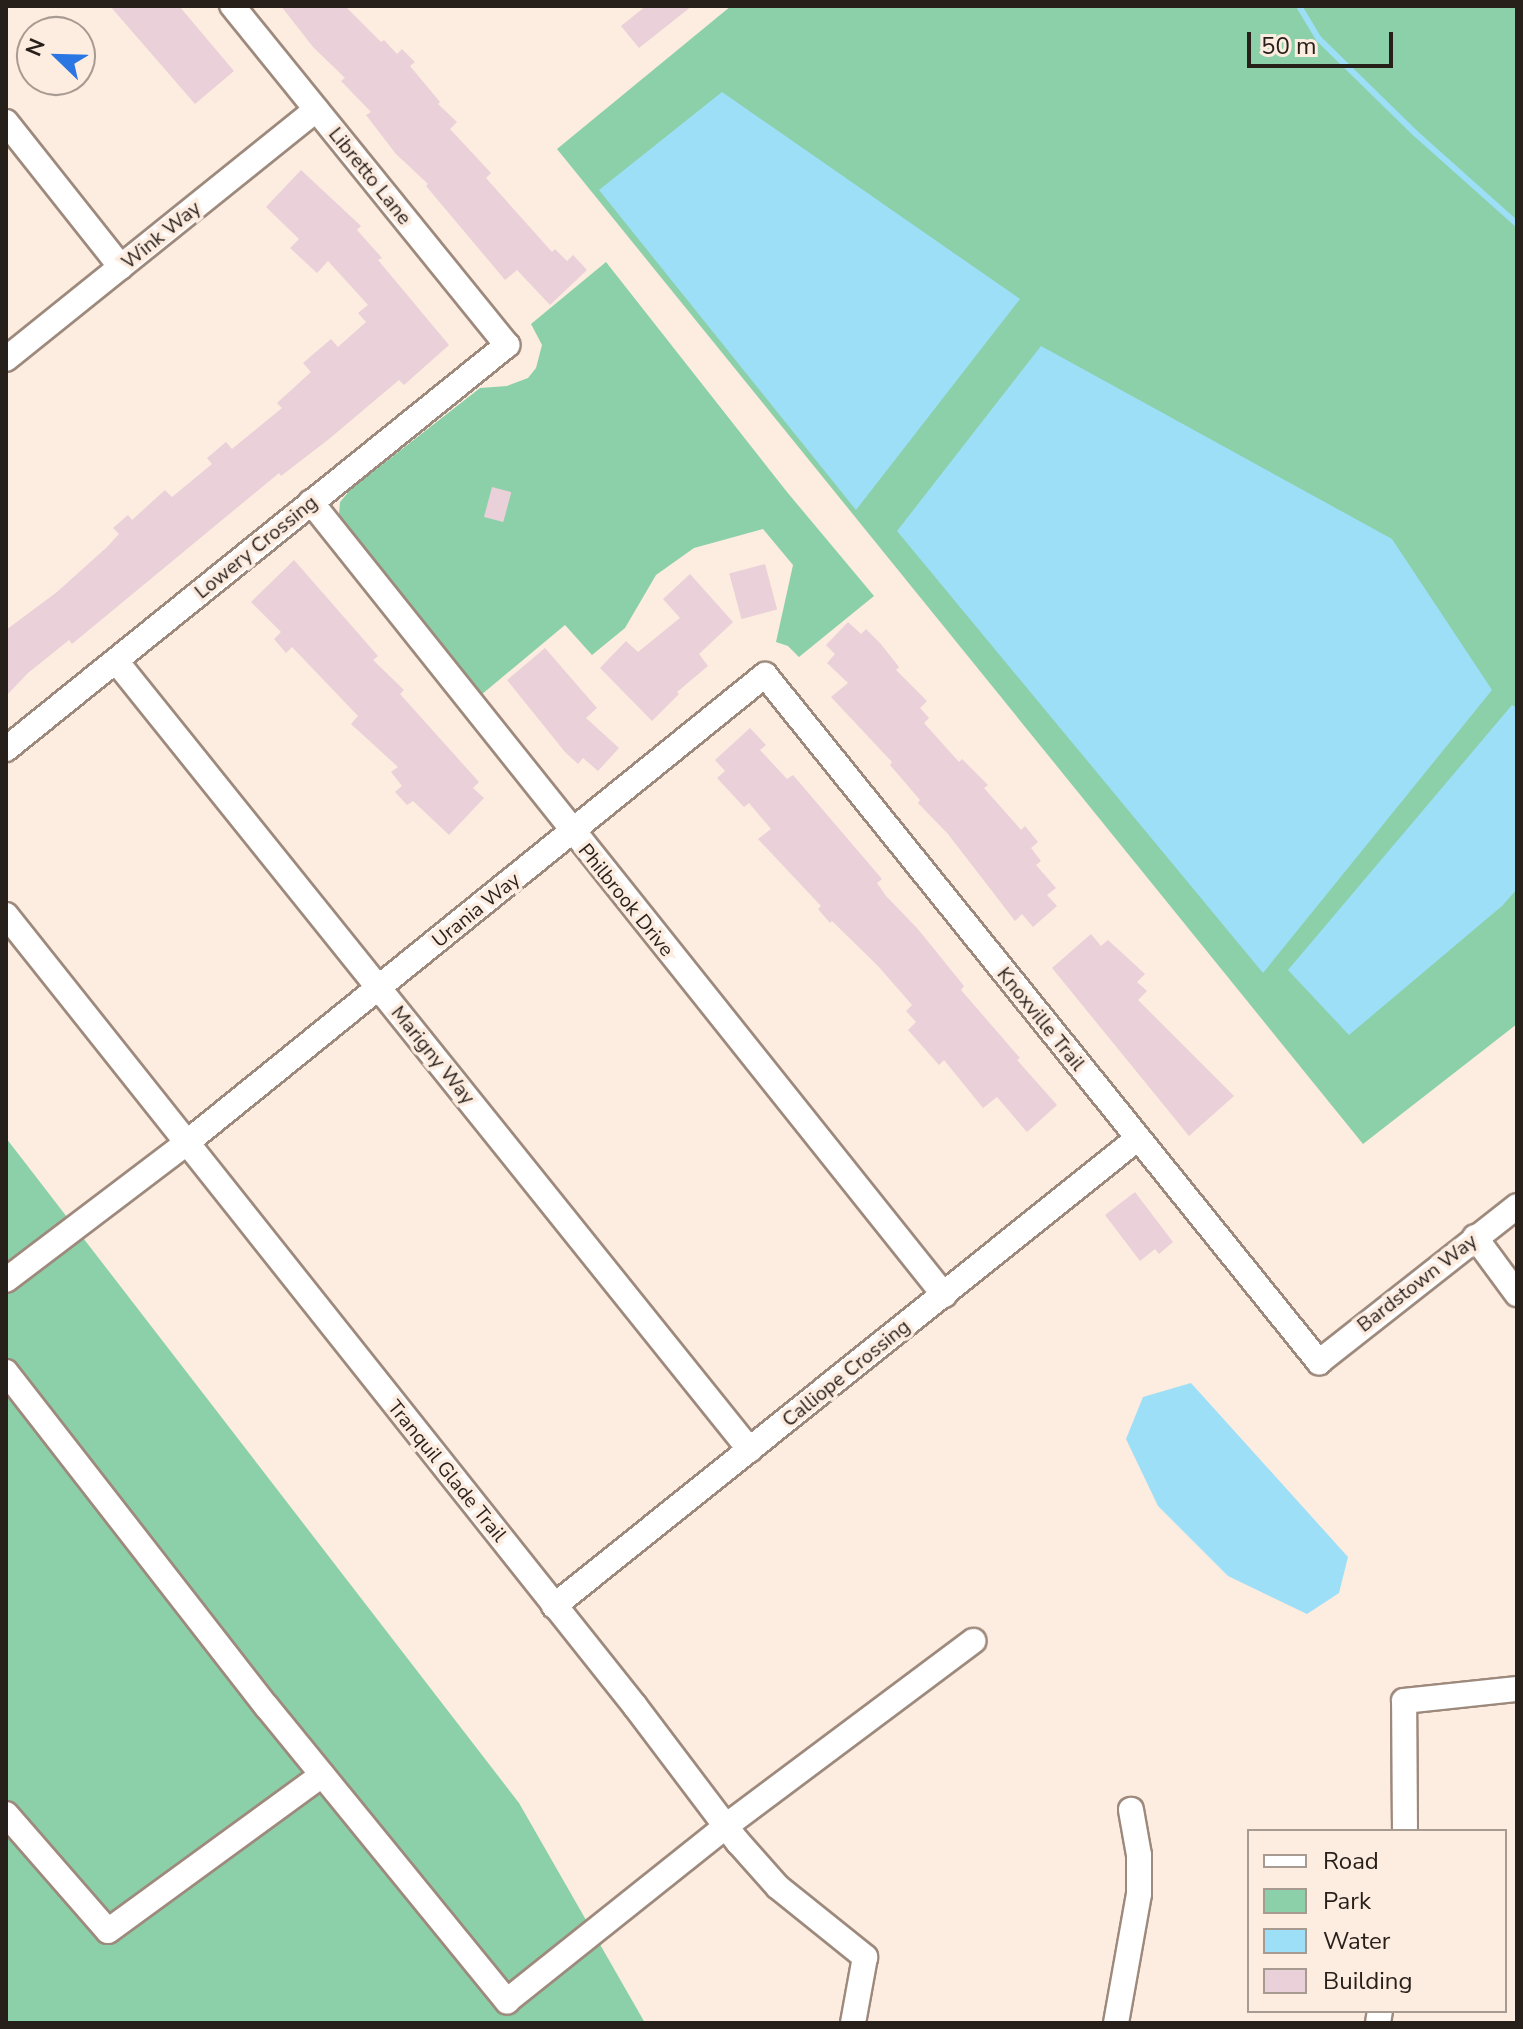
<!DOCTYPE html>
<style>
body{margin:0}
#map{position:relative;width:1523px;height:2029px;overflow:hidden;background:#fdece0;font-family:"Nunito Sans",sans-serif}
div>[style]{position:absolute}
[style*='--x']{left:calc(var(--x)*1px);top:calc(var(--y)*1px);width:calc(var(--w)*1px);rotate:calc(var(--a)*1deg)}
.green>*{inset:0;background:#8bd0a9}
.water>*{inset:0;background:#9ddff7}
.stream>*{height:6px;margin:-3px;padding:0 3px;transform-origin:3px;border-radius:3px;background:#9ddff7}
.building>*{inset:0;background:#ead0d8;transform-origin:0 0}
.roads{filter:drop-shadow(2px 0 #9e8a7d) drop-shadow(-2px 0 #9e8a7d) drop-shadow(0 2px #9e8a7d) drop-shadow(0 -2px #9e8a7d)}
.street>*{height:24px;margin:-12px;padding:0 12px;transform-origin:12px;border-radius:12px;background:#fff}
span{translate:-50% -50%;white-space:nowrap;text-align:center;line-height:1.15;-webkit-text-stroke:7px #fdece0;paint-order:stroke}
.street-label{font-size:20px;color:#271f1a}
.frame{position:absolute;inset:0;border:8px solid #271f1a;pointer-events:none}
.legend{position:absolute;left:1247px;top:1829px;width:260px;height:184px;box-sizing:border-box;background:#fdece0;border:2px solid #a79a91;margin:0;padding:10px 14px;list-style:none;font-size:24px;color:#271f1a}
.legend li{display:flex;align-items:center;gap:16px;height:40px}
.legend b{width:40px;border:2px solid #a79a91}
.north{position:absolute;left:16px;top:16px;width:80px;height:80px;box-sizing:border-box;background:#fdece0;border:2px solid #a79a91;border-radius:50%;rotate:293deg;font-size:22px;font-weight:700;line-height:32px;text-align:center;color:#271f1a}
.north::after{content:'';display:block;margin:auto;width:28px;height:36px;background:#2a76e2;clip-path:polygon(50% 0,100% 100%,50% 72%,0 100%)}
.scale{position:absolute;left:1247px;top:32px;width:146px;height:36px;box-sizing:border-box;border:4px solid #271f1a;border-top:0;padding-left:10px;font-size:24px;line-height:28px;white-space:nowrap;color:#271f1a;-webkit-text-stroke:6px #fdece0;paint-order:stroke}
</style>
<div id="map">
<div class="green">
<i style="clip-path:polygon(731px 6px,1517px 6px,1517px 1024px,1363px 1144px,557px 149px)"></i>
<i style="clip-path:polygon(606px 262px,787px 492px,874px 596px,799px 657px,788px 646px,776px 642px,793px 565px,763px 529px,694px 548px,656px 575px,625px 628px,592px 655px,565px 625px,481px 695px,344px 525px,339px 515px,340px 502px,351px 489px,480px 388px,507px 386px,528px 378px,536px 368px,542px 345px,531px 324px)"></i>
<i style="clip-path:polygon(6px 1138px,519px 1803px,645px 2023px,6px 2023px)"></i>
</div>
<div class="water">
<i style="clip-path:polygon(722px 92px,1020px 299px,856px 510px,599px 190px)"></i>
<i style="clip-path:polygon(1041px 346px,1392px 539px,1492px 690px,1263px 973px,897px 531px)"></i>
<i style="clip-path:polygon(1512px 705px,1517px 708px,1517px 889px,1502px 906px,1349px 1035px,1288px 970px)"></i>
<i style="clip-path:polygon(1191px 1383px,1348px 1557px,1339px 1593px,1307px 1614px,1228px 1576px,1158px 1506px,1126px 1439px,1143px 1397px)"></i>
</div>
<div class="stream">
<i style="--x:1299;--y:6;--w:39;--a:59"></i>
<i style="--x:1319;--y:39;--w:134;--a:44.4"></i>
<i style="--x:1415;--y:133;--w:137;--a:41.7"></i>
</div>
<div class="building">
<i style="clip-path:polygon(110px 6px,179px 6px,234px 71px,195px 104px)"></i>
<i style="clip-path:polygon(281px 6px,345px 6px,381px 42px,384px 40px,397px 54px,402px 49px,415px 62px,410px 66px,440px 102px,438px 104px,457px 122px,450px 129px,491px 173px,486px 178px,552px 252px,555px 249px,567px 261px,573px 255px,587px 270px,550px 305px,517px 270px,505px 280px,426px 186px,428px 184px,396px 154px,366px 115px,371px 112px,341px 81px,345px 78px,313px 47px)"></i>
<i style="clip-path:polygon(646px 6px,692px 6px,639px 48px,621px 26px)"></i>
<i style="clip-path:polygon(301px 170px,361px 226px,357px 230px,382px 258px,378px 260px,449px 345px,404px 385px,399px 380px,329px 439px,281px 476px,279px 473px,72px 644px,69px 640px,28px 673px,6px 696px,6px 630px,57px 592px,107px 547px,119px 534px,113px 528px,128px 515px,132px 520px,165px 490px,172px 497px,212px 464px,207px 458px,226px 442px,232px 449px,282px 408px,277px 403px,311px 372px,303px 363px,331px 339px,338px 347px,366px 322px,358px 313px,368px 305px,328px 261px,317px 273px,290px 248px,299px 239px,266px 207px)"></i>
<i style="left:492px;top:487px;width:20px;height:31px;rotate:15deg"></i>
<i style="clip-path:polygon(294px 560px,378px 656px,373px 660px,404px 690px,400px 694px,479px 782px,473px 788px,484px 798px,449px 835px,413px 801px,407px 805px,395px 792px,402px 786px,391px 772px,398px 767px,351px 724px,358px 716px,292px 647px,286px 653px,274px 639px,281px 632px,251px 602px)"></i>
<i style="left:765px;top:564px;width:47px;height:37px;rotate:75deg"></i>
<i style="clip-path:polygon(690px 574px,733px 622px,699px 654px,708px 666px,677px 692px,679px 694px,652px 721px,600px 668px,626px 641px,638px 652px,680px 618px,663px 599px)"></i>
<i style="clip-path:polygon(848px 622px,861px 634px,866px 629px,880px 643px,899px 667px,896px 670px,927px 701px,920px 708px,929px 718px,924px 723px,959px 762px,962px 759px,988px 785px,984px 788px,1021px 830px,1025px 826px,1038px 842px,1031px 848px,1041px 861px,1036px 865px,1056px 888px,1047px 895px,1057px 906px,1033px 927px,1022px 914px,1015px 921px,948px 834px,918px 803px,920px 800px,890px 765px,892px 762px,831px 697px,848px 683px,827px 663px,835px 654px,826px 645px)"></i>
<i style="clip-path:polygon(545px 648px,597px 708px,586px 718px,619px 748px,598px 771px,583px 758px,578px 764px,565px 752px,507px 680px)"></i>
<i style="clip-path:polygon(750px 728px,766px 745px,760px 750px,787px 779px,793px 775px,882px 879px,877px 883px,886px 896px,917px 928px,964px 986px,961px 990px,1020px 1058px,1017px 1060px,1057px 1105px,1027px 1132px,997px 1097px,983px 1108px,944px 1060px,939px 1065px,908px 1030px,916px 1022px,906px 1011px,912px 1005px,878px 966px,832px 921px,830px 923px,818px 909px,821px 906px,758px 839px,771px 829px,749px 803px,744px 807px,717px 778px,725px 771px,715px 760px)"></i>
<i style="clip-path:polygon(1091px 934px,1101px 946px,1108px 940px,1145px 974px,1137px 982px,1147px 991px,1138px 1000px,1234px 1096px,1189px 1136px,1052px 968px)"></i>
<i style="clip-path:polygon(1135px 1192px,1173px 1242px,1159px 1254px,1155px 1249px,1140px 1261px,1105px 1215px)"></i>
</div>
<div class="roads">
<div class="street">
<i style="--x:6;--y:122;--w:185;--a:51.6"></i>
<i style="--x:6;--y:359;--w:398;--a:-38.8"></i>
<i style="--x:311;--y:502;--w:1015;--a:51.4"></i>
<i style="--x:116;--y:661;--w:1012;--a:51.22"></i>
<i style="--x:6;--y:749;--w:644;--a:-38.88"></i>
<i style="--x:507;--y:345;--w:437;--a:-129"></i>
<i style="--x:6;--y:915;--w:1011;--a:51.51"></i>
<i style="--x:635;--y:1706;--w:171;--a:52.9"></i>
<i style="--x:738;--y:1842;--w:60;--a:48.4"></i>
<i style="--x:778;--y:1887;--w:112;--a:38.8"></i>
<i style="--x:865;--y:1957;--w:67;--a:100.3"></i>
<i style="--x:1475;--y:1237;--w:71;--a:53.6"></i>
<i style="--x:6;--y:1280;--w:225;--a:-37.2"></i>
<i style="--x:185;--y:1144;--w:746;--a:-38.96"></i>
<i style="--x:765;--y:675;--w:883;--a:51.12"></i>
<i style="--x:1319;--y:1362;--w:252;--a:-38.2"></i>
<i style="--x:6;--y:1372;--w:425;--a:52.1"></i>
<i style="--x:267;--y:1707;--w:380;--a:50.8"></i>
<i style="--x:507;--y:2001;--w:280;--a:-38.6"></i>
<i style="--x:726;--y:1826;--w:309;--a:-36.8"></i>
<i style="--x:554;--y:1606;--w:747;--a:-38.7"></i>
<i style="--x:6;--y:1814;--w:155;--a:48.9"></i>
<i style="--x:108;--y:1931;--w:265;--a:-36.1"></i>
<i style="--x:1405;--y:1831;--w:130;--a:-90.4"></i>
<i style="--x:1404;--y:1701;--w:114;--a:-6.1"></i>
<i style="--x:1116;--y:2023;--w:131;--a:-79.9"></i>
<i style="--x:1139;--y:1894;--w:39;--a:-90"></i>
<i style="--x:1139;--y:1855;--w:46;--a:-100.1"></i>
<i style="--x:1378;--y:2023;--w:12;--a:-81"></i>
</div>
</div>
<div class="street-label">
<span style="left:370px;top:176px;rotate:51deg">Libretto Lane</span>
<span style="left:161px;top:235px;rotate:-39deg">Wink Way</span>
<span style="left:256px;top:547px;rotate:-39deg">Lowery Crossing</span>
<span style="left:626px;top:900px;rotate:51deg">Philbrook Drive</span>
<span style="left:476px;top:910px;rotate:-39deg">Urania Way</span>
<span style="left:1041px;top:1019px;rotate:51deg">Knoxville Trail</span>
<span style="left:433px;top:1055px;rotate:51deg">Marigny Way</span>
<span style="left:1417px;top:1283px;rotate:-38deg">Bardstown Way</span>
<span style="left:846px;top:1373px;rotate:-39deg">Calliope Crossing</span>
<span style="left:447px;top:1471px;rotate:51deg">Tranquil Glade Trail</span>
</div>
<div class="frame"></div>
<ul class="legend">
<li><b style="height:10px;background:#fff"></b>Road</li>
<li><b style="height:22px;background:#8bd0a9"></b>Park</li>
<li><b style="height:22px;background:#9ddff7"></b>Water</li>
<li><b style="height:22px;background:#ead0d8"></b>Building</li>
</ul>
<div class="north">N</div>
<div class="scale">50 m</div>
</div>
